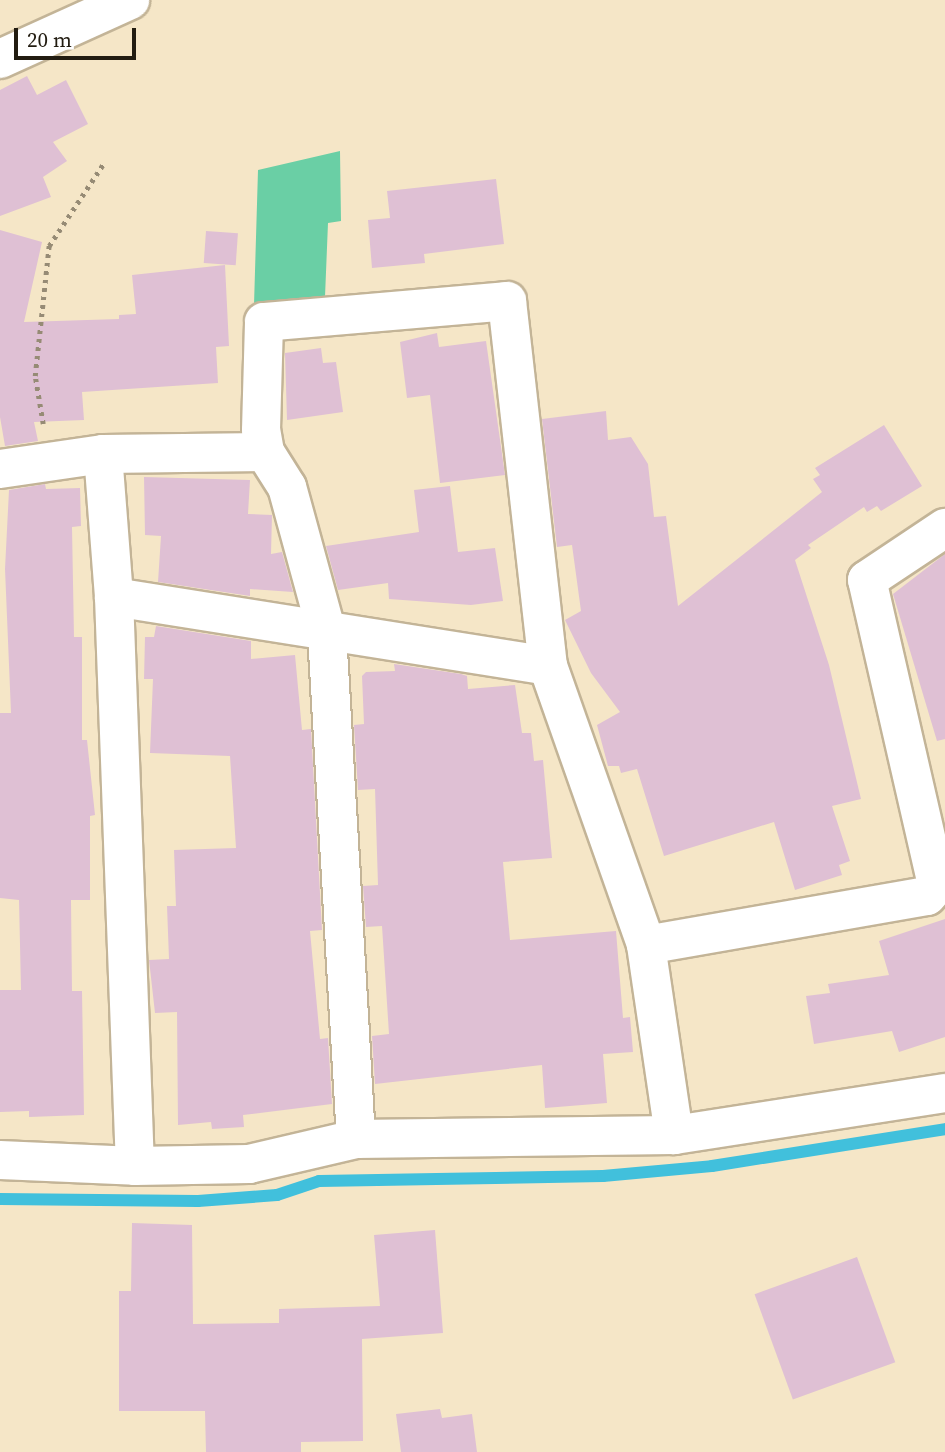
<!DOCTYPE html>
<style>
body{margin:0}
#map{position:relative;width:945px;height:1452px;overflow:hidden;background:#f5e6c7;font-family:"Source Serif 4",serif}
div>[style]{position:absolute}
[style*='--x']{left:calc(var(--x)*1px);top:calc(var(--y)*1px);width:calc(var(--w)*1px);rotate:calc(var(--a)*1deg)}
.green>*{inset:0;background:#6acfa5}
.stream>*{height:12px;margin:-6px;padding:0 6px;transform-origin:6px;border-radius:6px;background:#41c0dc}
.building>*{inset:0;background:#dfc0d4;transform-origin:0 0}
.path>*{height:4.5px;margin-top:-2.25px;transform-origin:0;background:repeating-linear-gradient(90deg,#968b75 0 3.5px,transparent 0 8.5px)}
.roads{filter:drop-shadow(2px 0 #c3b497) drop-shadow(-2px 0 #c3b497) drop-shadow(0 2px #c3b497) drop-shadow(0 -2px #c3b497)}
.street>*{height:38px;margin:-19px;padding:0 19px;transform-origin:19px;border-radius:19px;background:#fff}
.secondary>*{height:38px;margin:-19px;padding:0 19px;transform-origin:19px;border-radius:19px;background:#fff}
span{translate:-50% -50%;white-space:nowrap;text-align:center;line-height:1.15;-webkit-text-stroke:5px #fff;paint-order:stroke}
.scale{position:absolute;left:14px;top:28px;width:122px;height:32px;box-sizing:border-box;border:4px solid #221c11;border-top:0;padding-left:9px;font-size:21px;line-height:24px;white-space:nowrap;color:#221c11;-webkit-text-stroke:5px #fff;paint-order:stroke}
</style>
<div id="map">
<div class="green">
<i style="clip-path:polygon(340px 151px,341px 221px,328px 223px,325px 297px,254px 305px,258px 170px)"></i>
</div>
<div class="stream">
<i style="--x:0;--y:1199;--w:198;--a:0.6"></i>
<i style="--x:198;--y:1201;--w:79;--a:-4.3"></i>
<i style="--x:277;--y:1195;--w:44;--a:-18.4"></i>
<i style="--x:319;--y:1181;--w:284;--a:-1"></i>
<i style="--x:603;--y:1176;--w:109;--a:-5.2"></i>
<i style="--x:712;--y:1166;--w:236;--a:-9"></i>
</div>
<div class="building">
<i style="clip-path:polygon(27px 76px,37px 95px,66px 80px,88px 124px,53px 142px,67px 161px,43px 177px,51px 197px,0 216px,0 90px)"></i>
<i style="clip-path:polygon(496px 179px,504px 244px,424px 254px,425px 263px,372px 268px,368px 220px,390px 218px,387px 191px)"></i>
<i style="clip-path:polygon(0 230px,42px 242px,24px 322px,119px 319px,119px 315px,136px 314px,132px 275px,225px 265px,229px 346px,216px 347px,218px 383px,82px 392px,84px 420px,34px 422px,38px 441px,5px 446px,0 417px)"></i>
<i style="left:206px;top:231px;width:32px;height:32px;rotate:4deg"></i>
<i style="clip-path:polygon(437px 333px,439px 347px,486px 341px,505px 475px,440px 483px,430px 395px,407px 398px,400px 342px)"></i>
<i style="clip-path:polygon(321px 348px,323px 363px,336px 362px,343px 412px,287px 420px,285px 353px)"></i>
<i style="clip-path:polygon(606px 411px,608px 440px,631px 437px,648px 464px,654px 517px,666px 516px,678px 606px,822px 492px,813px 479px,820px 475px,815px 468px,884px 425px,922px 486px,881px 511px,877px 506px,867px 512px,864px 507px,808px 545px,811px 548px,795px 560px,829px 665px,861px 799px,832px 806px,850px 861px,839px 865px,842px 875px,795px 890px,774px 822px,664px 856px,637px 769px,621px 773px,619px 766px,608px 766px,597px 725px,620px 712px,591px 673px,565px 620px,581px 611px,572px 545px,557px 547px,542px 419px)"></i>
<i style="clip-path:polygon(144px 477px,250px 480px,248px 514px,272px 515px,271px 554px,282px 552px,293px 592px,250px 589px,250px 596px,158px 582px,161px 536px,145px 535px)"></i>
<i style="clip-path:polygon(45px 484px,46px 489px,80px 488px,81px 526px,72px 527px,74px 637px,82px 637px,82px 740px,87px 740px,95px 815px,90px 816px,90px 900px,71px 900px,72px 991px,82px 991px,84px 1115px,29px 1117px,29px 1111px,0 1112px,0 990px,21px 990px,19px 900px,0 898px,0 713px,11px 713px,5px 569px,9px 490px)"></i>
<i style="clip-path:polygon(450px 486px,458px 552px,495px 548px,503px 601px,471px 605px,389px 599px,388px 583px,338px 590px,326px 546px,419px 532px,414px 490px)"></i>
<i style="clip-path:polygon(945px 554px,945px 739px,937px 741px,893px 594px)"></i>
<i style="clip-path:polygon(156px 626px,251px 641px,251px 659px,295px 655px,302px 730px,311px 729px,322px 930px,310px 931px,320px 1039px,328px 1038px,332px 1104px,243px 1115px,244px 1127px,212px 1129px,211px 1122px,178px 1125px,177px 1012px,155px 1013px,149px 960px,169px 959px,167px 906px,176px 906px,174px 850px,236px 848px,230px 756px,150px 753px,153px 679px,144px 679px,145px 637px,154px 637px)"></i>
<i style="clip-path:polygon(394px 664px,461px 674px,467px 676px,468px 689px,515px 685px,522px 733px,531px 733px,534px 761px,543px 760px,552px 858px,503px 862px,510px 940px,616px 931px,623px 1018px,630px 1017px,633px 1052px,603px 1054px,607px 1103px,545px 1108px,542px 1065px,375px 1084px,372px 1036px,389px 1034px,382px 926px,366px 927px,363px 886px,378px 885px,375px 789px,358px 790px,354px 725px,364px 724px,362px 676px,366px 672px,395px 671px)"></i>
<i style="clip-path:polygon(945px 919px,945px 1037px,899px 1052px,892px 1031px,814px 1044px,806px 996px,830px 993px,828px 984px,889px 975px,879px 941px)"></i>
<i style="clip-path:polygon(132px 1223px,192px 1225px,193px 1324px,279px 1323px,279px 1309px,380px 1306px,374px 1235px,435px 1230px,443px 1333px,362px 1339px,363px 1441px,301px 1442px,301px 1452px,206px 1452px,205px 1411px,119px 1411px,119px 1291px,131px 1291px)"></i>
<i style="left:857px;top:1257px;width:112px;height:109px;rotate:70deg"></i>
<i style="clip-path:polygon(440px 1409px,442px 1418px,472px 1414px,477px 1452px,401px 1452px,396px 1414px)"></i>
</div>
<div class="path">
<i style="--x:43;--y:424;--w:49;--a:-99.5"></i>
<i style="--x:35;--y:376;--w:131;--a:-83.9"></i>
<i style="--x:49;--y:246;--w:100;--a:-56.5"></i>
</div>
<div class="roads">
<div class="street">
<i style="--x:0;--y:59;--w:143;--a:-24.4"></i>
<i style="--x:103;--y:454;--w:162;--a:-0.7"></i>
<i style="--x:0;--y:469;--w:104;--a:-8.3"></i>
<i style="--x:103;--y:454;--w:143;--a:85.6"></i>
<i style="--x:114;--y:597;--w:569;--a:87.89"></i>
<i style="--x:114;--y:597;--w:439;--a:9"></i>
<i style="--x:646;--y:945;--w:285;--a:-9.9"></i>
<i style="--x:927;--y:896;--w:15;--a:-48"></i>
<i style="--x:937;--y:885;--w:313;--a:-102.9"></i>
<i style="--x:867;--y:580;--w:94;--a:-33.7"></i>
<i style="--x:356;--y:1139;--w:507;--a:-93.28"></i>
<i style="--x:327;--y:633;--w:151;--a:-105.3"></i>
<i style="--x:287;--y:487;--w:41;--a:-122.2"></i>
<i style="--x:265;--y:452;--w:22;--a:-100"></i>
<i style="--x:261;--y:430;--w:108;--a:-88.4"></i>
<i style="--x:264;--y:322;--w:244;--a:-4.9"></i>
<i style="--x:507;--y:301;--w:367;--a:83.6"></i>
<i style="--x:548;--y:666;--w:296;--a:70.6"></i>
<i style="--x:646;--y:945;--w:192;--a:81.6"></i>
</div>
<div class="secondary">
<i style="--x:0;--y:1160;--w:135;--a:2.5"></i>
<i style="--x:135;--y:1166;--w:114;--a:-1"></i>
<i style="--x:249;--y:1164;--w:110;--a:-13.2"></i>
<i style="--x:356;--y:1139;--w:318;--a:-0.7"></i>
<i style="--x:674;--y:1135;--w:274;--a:-8.8"></i>
</div>
</div>
<div class="scale">20 m</div>
</div>
